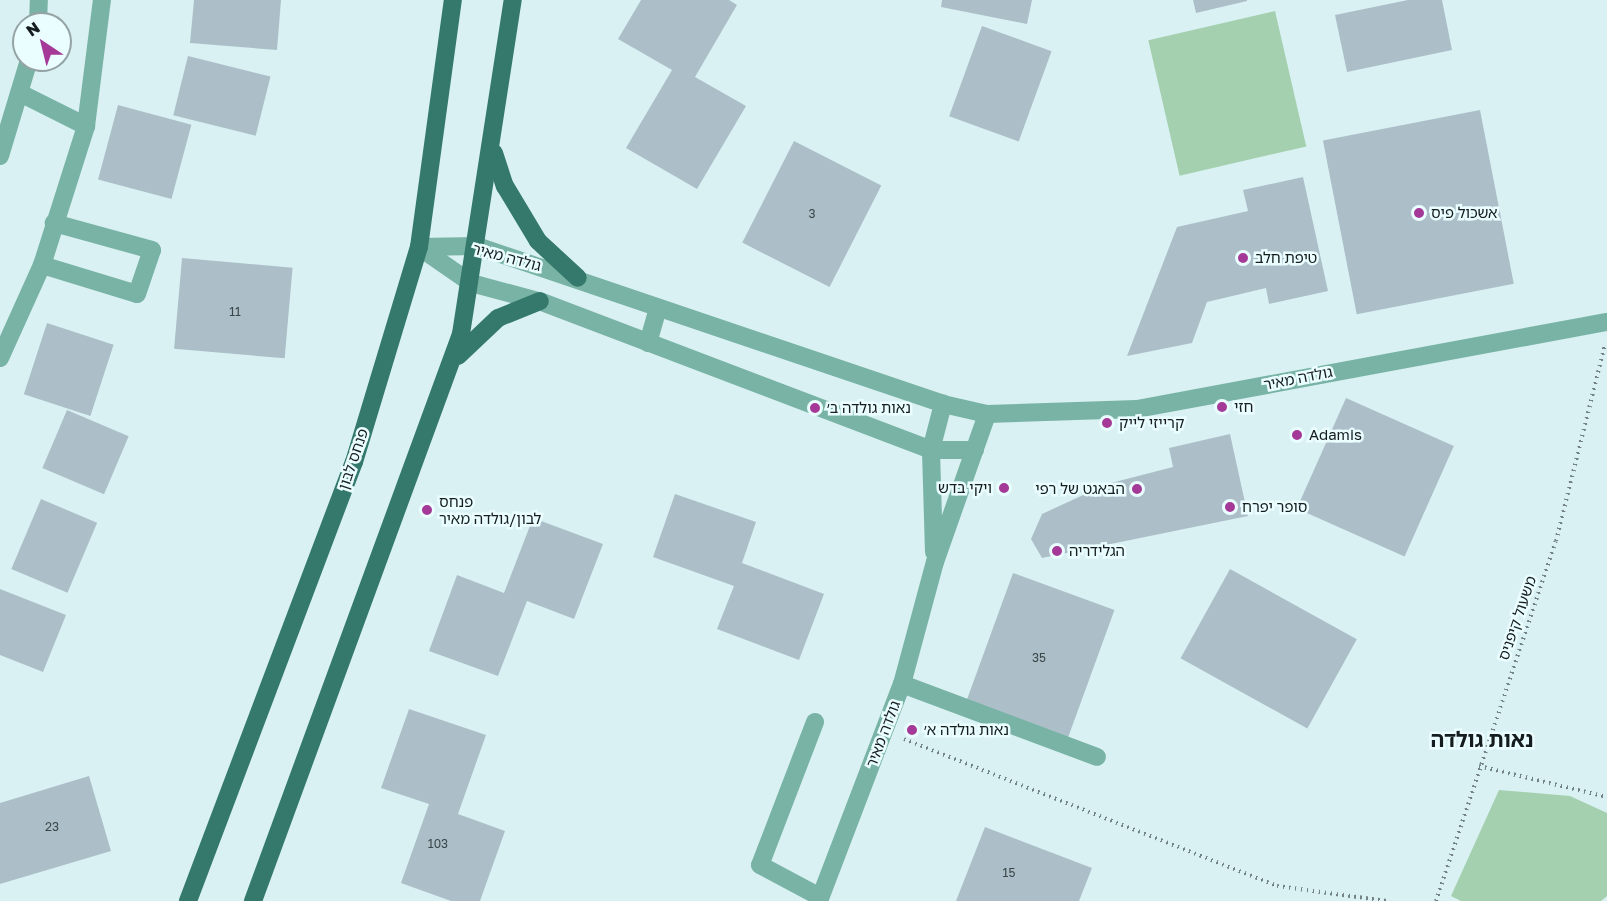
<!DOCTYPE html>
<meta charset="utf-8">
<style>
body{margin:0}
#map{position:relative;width:1607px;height:901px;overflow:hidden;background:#d9f1f3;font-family:"Golos Text","Noto Sans Hebrew",sans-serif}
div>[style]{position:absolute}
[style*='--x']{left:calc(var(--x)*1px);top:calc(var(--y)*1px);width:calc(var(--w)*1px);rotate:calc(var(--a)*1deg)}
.green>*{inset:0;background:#a4d0af;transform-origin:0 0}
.building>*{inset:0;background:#acbfc9;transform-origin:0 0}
.path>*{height:4px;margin-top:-2px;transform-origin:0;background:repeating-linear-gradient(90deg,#738385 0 1.5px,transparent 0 6px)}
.minor>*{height:18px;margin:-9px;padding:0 9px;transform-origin:9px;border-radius:9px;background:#78b3a5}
.major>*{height:18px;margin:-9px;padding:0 9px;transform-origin:9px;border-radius:9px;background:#34796b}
.dots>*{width:16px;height:16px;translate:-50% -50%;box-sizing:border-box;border:3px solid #eafdff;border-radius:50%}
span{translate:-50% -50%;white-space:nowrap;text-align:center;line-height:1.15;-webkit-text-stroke:5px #eafdff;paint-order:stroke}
.number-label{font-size:12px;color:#3b4649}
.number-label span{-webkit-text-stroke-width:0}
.poi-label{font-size:15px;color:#151d1e}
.left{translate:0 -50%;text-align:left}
.right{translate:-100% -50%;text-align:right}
.street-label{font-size:15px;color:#151d1e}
.district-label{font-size:21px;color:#151d1e;font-weight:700}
.north{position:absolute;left:12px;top:12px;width:60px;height:60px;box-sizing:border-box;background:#eafdff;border:2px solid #95a3a5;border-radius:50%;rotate:325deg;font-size:16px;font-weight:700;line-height:24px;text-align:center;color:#151d1e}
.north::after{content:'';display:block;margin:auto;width:21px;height:27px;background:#a53998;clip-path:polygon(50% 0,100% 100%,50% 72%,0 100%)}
</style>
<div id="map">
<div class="green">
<i style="left:1275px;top:11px;width:139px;height:130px;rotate:77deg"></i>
<i style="clip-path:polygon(1499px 790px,1570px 796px,1607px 813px,1607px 896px,1601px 901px,1461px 901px,1451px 896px)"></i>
</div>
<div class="building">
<i style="clip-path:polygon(194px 0,281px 0,277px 50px,190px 43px)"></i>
<i style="clip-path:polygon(641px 0,729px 0,737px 5px,695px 77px,746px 106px,697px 189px,626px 148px,672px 70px,618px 39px)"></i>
<i style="clip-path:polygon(942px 0,1032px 0,1027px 24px,941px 7px)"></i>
<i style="clip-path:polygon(1193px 0,1247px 0,1247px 1px,1196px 13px)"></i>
<i style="clip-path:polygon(1408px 0,1442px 0,1452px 50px,1347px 72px,1335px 15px)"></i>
<i style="left:982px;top:26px;width:74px;height:96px;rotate:20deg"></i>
<i style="left:188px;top:56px;width:85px;height:61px;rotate:14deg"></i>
<i style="left:118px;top:105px;width:76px;height:77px;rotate:15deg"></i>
<i style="left:1480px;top:110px;width:177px;height:160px;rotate:79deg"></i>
<i style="left:794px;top:141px;width:98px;height:114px;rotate:27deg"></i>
<i style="clip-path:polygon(1303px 177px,1328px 291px,1269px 304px,1266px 288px,1207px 302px,1192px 343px,1127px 356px,1177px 227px,1248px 211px,1243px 190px)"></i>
<i style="left:182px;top:258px;width:111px;height:91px;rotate:5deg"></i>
<i style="left:47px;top:323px;width:70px;height:75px;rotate:18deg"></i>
<i style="left:1346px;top:398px;width:118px;height:121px;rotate:24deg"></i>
<i style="left:67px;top:410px;width:67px;height:63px;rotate:23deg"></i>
<i style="clip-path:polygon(1230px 434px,1248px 516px,1042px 558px,1031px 539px,1042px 514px,1107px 484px,1173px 467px,1169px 448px)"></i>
<i style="clip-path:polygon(675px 494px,756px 522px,742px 563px,824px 594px,799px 660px,717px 629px,734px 586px,653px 557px)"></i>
<i style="left:41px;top:499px;width:61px;height:76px;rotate:23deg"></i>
<i style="clip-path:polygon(533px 518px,603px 544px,574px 619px,527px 601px,498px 676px,429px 651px,457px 575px,504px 593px)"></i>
<i style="left:1230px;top:569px;width:145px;height:102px;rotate:29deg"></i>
<i style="left:1013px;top:573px;width:108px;height:141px;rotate:20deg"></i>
<i style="clip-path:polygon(0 589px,66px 615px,43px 672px,0 655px)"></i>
<i style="clip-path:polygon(409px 709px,486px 735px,458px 814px,505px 831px,480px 901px,451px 901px,401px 883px,429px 804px,381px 788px)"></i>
<i style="clip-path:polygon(89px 776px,111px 851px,0 884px,0 803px)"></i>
<i style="clip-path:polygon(985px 827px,1092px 868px,1079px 901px,956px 901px)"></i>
</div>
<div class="path">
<i style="--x:904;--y:739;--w:401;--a:21.5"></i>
<i style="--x:1277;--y:886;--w:111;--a:7.8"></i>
<i style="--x:1479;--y:766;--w:132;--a:13.6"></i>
<i style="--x:1436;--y:901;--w:379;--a:-71.6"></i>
<i style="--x:1556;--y:541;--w:202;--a:-76"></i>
</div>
<div class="minor">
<i style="--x:38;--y:24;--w:24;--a:-88"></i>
<i style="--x:20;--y:93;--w:74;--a:26.6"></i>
<i style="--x:0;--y:156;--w:100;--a:-73.2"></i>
<i style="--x:419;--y:247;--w:58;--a:-1"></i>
<i style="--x:477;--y:246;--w:492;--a:18.7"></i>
<i style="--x:943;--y:404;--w:45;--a:12.8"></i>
<i style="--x:987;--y:414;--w:150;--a:-1.9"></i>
<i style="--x:1137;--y:409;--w:478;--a:-10.5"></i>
<i style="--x:419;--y:247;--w:63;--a:34.7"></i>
<i style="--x:471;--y:283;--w:73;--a:15"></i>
<i style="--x:542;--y:302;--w:416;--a:20.8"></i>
<i style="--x:931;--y:450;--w:44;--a:0"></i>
<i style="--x:42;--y:265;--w:99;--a:17"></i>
<i style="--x:137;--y:294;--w:46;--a:-71.2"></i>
<i style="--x:152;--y:250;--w:102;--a:-164.6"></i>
<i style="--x:648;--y:343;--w:35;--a:-74"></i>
<i style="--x:0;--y:358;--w:102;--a:-65.7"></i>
<i style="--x:42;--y:265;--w:146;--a:-72.4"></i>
<i style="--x:86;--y:126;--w:127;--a:-82.8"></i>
<i style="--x:934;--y:552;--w:102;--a:-91.7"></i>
<i style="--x:931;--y:450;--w:48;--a:-75.4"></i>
<i style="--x:902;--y:684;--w:208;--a:20.5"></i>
<i style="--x:815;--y:722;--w:153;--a:111"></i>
<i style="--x:760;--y:865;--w:68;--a:28.1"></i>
<i style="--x:819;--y:901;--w:232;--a:-69.1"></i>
<i style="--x:902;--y:684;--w:126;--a:-74.9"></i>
<i style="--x:935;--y:562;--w:157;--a:-70.6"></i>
</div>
<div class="major">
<i style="--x:494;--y:153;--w:35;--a:72"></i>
<i style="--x:505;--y:186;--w:64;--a:59"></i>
<i style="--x:538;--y:241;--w:54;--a:42.8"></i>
<i style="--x:458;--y:356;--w:55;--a:-43.5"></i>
<i style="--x:498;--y:318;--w:45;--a:-22"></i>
<i style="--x:188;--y:901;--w:469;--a:-69.3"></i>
<i style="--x:354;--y:462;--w:225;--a:-73.2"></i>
<i style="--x:419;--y:247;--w:249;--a:-82.2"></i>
<i style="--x:253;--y:901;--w:604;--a:-69.85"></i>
<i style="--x:461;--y:334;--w:338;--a:-81.2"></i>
</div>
<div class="dots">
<i style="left:1419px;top:213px;background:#a53998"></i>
<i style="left:1243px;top:258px;background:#a53998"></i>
<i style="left:1222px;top:407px;background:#a53998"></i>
<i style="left:815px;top:408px;background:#a53998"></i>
<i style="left:1107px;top:423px;background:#a53998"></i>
<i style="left:1297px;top:435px;background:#a53998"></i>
<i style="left:1004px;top:488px;background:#a53998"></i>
<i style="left:1137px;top:489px;background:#a53998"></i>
<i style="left:1230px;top:507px;background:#a53998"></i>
<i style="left:427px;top:510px;background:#a53998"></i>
<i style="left:1057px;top:551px;background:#a53998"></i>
<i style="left:912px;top:730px;background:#a53998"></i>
</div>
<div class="number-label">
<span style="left:812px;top:214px">3</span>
<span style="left:235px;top:312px">11</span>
<span style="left:1039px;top:658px">35</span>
<span style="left:52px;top:827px">23</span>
<span style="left:438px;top:844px">103</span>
<span style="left:1009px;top:873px">15</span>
</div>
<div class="poi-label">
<span class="left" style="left:1431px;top:213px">אשכול פיס</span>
<span class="left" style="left:1255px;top:258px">טיפת חלב</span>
<span class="left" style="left:1234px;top:407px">חזי</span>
<span class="left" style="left:827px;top:408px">נאות גולדה ב׳</span>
<span class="left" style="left:1119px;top:423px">קרייזי לייק</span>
<span class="left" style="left:1309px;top:435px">Adamis</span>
<span class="right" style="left:992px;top:488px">ויקי בדש</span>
<span class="right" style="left:1125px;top:489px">הבאגט של רפי</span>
<span class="left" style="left:439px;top:510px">פנחס<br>לבון/גולדה מאיר</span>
<span class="left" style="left:1242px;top:507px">סופר יפרח</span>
<span class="left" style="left:1069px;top:551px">הגלידריה</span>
<span class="left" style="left:924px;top:730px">נאות גולדה א׳</span>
</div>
<div class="street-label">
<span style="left:507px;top:257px;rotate:15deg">גולדה מאיר</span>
<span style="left:1298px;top:378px;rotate:-11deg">גולדה מאיר</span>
<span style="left:353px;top:459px;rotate:-71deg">פנחס לבון</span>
<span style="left:1517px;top:618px;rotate:-71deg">משעול קיפניס</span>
<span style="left:883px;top:734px;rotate:-69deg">גולדה מאיר</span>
</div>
<div class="district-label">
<span style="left:1482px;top:739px">נאות גולדה</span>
</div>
<div class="north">N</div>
</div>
